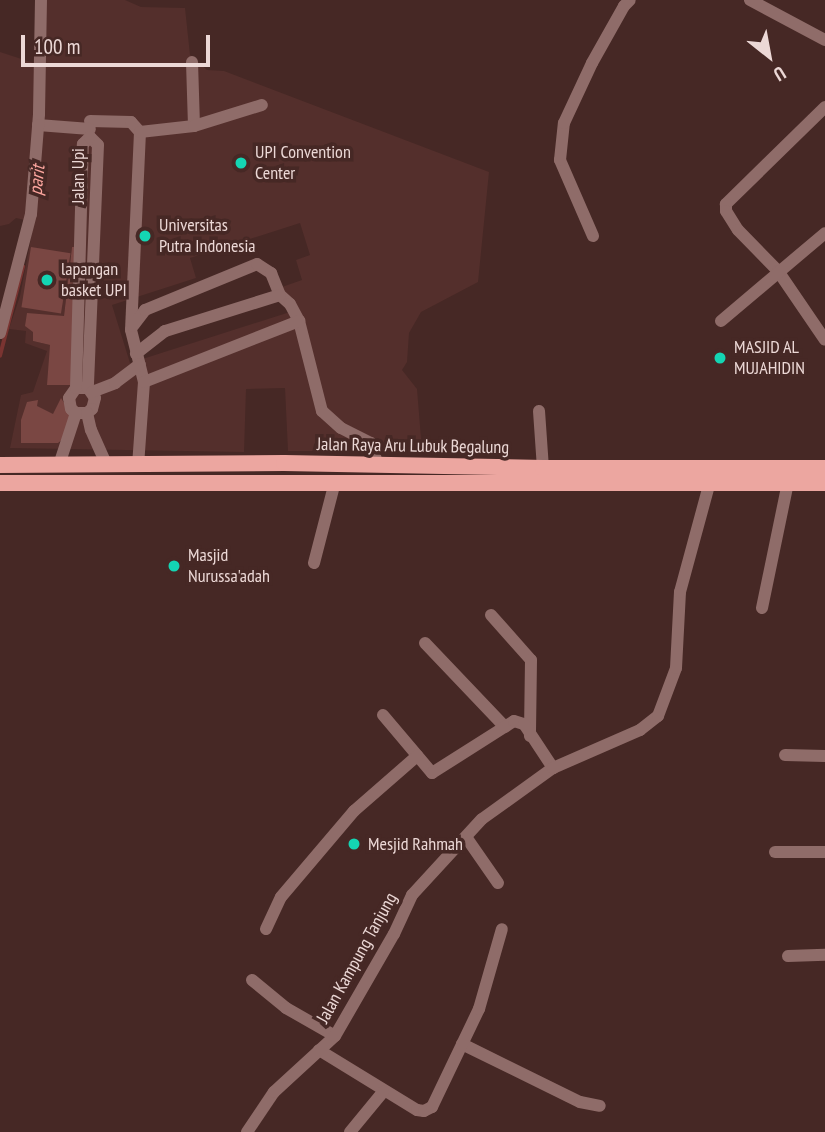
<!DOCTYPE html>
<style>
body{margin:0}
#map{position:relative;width:825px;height:1132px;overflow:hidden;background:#462825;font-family:"PT Sans Narrow",sans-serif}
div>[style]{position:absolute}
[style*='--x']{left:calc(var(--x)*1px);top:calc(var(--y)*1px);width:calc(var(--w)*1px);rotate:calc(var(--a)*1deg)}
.built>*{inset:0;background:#542f2c}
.green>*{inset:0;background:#7a4743;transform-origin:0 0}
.stream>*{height:3.5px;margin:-1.75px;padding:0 1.75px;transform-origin:1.75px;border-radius:1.75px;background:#7a3431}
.minor>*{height:12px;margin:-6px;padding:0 6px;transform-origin:6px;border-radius:6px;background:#8f6c69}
.major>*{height:16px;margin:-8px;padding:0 8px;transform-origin:8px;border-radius:8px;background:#eca6a0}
.dots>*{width:19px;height:19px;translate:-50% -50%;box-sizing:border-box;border:4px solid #462825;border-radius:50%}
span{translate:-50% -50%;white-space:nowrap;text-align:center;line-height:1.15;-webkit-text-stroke:7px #462825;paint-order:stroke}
.poi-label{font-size:18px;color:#ecd8d6}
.left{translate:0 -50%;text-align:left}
.street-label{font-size:18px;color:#ecd8d6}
.water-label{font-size:19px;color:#fda69f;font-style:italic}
.north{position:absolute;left:734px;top:21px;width:70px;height:70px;-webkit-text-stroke:5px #462825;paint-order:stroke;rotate:149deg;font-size:19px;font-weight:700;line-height:28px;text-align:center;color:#ecd8d6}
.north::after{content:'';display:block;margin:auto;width:24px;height:32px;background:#ecd8d6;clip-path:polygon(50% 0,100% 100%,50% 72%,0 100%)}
.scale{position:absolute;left:21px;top:35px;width:189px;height:32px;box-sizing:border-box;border:4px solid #ecd8d6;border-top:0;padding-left:9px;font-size:21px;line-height:24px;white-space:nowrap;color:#ecd8d6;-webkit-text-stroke:5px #462825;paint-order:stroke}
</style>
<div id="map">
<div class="built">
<i style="clip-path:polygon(evenodd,38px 0,125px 0,141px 7px,185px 8px,190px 55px,207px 70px,224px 71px,489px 172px,478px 282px,421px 312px,409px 333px,407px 362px,402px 370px,417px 389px,422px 451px,288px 451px,285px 388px,246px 389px,244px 452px,10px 448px,21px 395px,33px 392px,47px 351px,25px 343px,26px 331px,9px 329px,20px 296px,34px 222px,16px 218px,9px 224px,0 226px,0 52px,40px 65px,38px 0,300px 223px,310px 255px,296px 260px,302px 280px,282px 287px,290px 312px,130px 363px,112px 305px,196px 278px,190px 258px,300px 223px,38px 0,72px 247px,71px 385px,50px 345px,33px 341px,33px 332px,64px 316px,72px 247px)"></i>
</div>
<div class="green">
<i style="left:31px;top:247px;width:40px;height:61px;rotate:9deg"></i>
<i style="clip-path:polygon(72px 247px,76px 247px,71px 385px,47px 385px,50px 345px,33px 341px,33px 332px,25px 326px,27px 313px,64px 316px)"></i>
<i style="clip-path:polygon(61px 398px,71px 414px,63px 439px,58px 443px,21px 443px,21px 420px,27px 402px,38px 400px,37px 406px,53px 414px)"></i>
</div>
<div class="stream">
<i style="--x:0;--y:356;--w:92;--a:-75.5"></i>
</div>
<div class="minor">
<i style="--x:750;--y:0;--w:85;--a:28.1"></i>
<i style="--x:192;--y:62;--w:64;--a:88.2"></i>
<i style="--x:825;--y:107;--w:139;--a:135.6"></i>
<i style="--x:726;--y:204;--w:7;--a:90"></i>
<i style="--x:726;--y:211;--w:22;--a:58"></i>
<i style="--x:738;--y:230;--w:57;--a:45.7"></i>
<i style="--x:778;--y:271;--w:83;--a:55.7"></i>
<i style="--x:90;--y:121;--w:41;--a:1.4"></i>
<i style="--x:131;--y:122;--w:13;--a:48"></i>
<i style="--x:140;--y:132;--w:198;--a:92.6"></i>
<i style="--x:131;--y:330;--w:54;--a:76"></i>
<i style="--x:144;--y:382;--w:83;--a:94.1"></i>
<i style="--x:38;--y:125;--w:52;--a:4.4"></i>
<i style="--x:140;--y:132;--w:54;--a:-6.3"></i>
<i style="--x:194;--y:126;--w:71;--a:-17.2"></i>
<i style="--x:593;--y:236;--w:83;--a:-113.5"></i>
<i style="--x:560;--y:160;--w:37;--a:-84"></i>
<i style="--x:564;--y:123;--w:66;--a:-65"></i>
<i style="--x:592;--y:63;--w:65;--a:-60.7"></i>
<i style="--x:624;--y:6;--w:8;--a:-45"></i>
<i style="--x:280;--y:295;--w:13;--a:42"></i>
<i style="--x:290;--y:304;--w:19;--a:62"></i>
<i style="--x:299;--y:321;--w:93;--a:75.7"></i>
<i style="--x:322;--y:411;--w:25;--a:42"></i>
<i style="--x:341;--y:428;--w:34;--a:27"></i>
<i style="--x:371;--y:443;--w:24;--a:73"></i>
<i style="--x:721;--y:321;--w:136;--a:-40.2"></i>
<i style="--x:133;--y:326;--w:20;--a:-53"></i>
<i style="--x:145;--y:310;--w:121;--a:-22.3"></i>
<i style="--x:257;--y:264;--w:17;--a:33"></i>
<i style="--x:271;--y:273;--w:24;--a:68"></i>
<i style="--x:280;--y:295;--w:121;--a:162.6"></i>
<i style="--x:165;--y:331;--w:37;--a:142"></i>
<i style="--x:0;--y:333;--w:123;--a:-75.4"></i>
<i style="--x:31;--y:214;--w:100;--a:-85.4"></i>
<i style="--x:39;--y:114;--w:114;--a:-89"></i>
<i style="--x:144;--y:382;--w:167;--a:-21.5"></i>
<i style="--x:76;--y:388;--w:12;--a:0"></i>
<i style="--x:88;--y:388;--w:12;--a:55"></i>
<i style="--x:95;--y:398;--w:11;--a:105"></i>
<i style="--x:92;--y:409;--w:6;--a:141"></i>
<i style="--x:87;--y:413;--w:11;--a:180"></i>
<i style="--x:76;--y:413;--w:6;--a:-141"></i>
<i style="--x:71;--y:409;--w:11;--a:-100"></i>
<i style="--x:69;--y:398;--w:12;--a:-55"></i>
<i style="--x:76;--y:388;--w:244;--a:-88.4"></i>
<i style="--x:83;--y:144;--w:10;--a:-45"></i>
<i style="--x:90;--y:137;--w:11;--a:45"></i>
<i style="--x:98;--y:145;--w:243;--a:92.4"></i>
<i style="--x:92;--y:392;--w:25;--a:-21"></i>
<i style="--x:115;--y:383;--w:31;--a:-37"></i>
<i style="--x:539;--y:411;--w:57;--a:86"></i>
<i style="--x:87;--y:413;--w:17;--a:77"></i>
<i style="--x:91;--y:430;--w:37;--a:66"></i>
<i style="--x:59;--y:465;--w:55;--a:-71.9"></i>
<i style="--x:314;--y:563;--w:84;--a:-75.5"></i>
<i style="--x:762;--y:608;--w:128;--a:-78.3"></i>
<i style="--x:491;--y:615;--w:60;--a:48.4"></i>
<i style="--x:531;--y:660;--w:76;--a:90.8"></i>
<i style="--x:425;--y:643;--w:116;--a:46.4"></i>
<i style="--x:383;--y:715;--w:76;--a:49.8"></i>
<i style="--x:432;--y:773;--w:97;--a:-32.4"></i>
<i style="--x:514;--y:721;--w:10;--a:17"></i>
<i style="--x:524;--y:724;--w:53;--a:56.6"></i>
<i style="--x:785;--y:755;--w:40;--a:1.4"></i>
<i style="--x:466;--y:837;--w:56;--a:55.2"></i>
<i style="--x:775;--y:852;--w:50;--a:0"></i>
<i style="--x:266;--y:929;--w:35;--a:-65"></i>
<i style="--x:281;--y:897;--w:113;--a:-49.7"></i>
<i style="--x:354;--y:811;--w:84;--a:-41.1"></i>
<i style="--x:788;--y:956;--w:37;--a:-2"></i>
<i style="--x:252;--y:980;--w:44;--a:39.5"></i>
<i style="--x:286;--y:1008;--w:56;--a:29.7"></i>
<i style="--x:462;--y:1044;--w:131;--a:26.2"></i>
<i style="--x:580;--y:1102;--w:20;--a:11"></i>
<i style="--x:319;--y:1050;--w:115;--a:31.5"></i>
<i style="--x:417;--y:1110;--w:7;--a:8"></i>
<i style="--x:424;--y:1111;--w:9;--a:-27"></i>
<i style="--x:432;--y:1107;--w:109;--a:-64.4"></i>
<i style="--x:479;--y:1009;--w:83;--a:-74"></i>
<i style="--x:247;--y:1132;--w:48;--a:-56"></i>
<i style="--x:274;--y:1092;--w:83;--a:-42.6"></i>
<i style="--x:335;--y:1036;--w:118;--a:-60"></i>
<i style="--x:394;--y:934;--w:43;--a:-65.2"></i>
<i style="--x:412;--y:895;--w:103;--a:-47.4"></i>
<i style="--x:482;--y:819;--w:87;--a:-35.7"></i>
<i style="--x:553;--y:768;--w:95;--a:-23.6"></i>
<i style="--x:640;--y:730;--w:23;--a:-38"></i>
<i style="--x:658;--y:716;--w:51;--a:-69.4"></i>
<i style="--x:676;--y:668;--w:76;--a:-87"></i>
<i style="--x:680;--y:592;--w:111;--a:-74.8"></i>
<i style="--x:350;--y:1132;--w:52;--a:-50.5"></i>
</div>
<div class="major">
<i style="--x:0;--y:465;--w:284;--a:-0.4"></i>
<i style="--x:284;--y:463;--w:259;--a:1.1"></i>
<i style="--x:543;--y:468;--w:282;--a:0"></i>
<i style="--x:0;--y:483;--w:825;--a:0"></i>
</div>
<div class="dots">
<i style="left:241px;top:163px;background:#14d5b3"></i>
<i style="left:145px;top:236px;background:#14d5b3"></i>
<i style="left:47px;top:280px;background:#14d5b3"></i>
<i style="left:720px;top:358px;background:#14d5b3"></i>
<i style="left:174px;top:566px;background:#14d5b3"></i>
<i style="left:354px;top:844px;background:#14d5b3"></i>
</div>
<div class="poi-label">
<span class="left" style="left:255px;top:163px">UPI Convention<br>Center</span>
<span class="left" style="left:159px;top:236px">Universitas<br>Putra Indonesia</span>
<span class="left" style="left:61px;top:280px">lapangan<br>basket UPI</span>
<span class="left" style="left:734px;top:358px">MASJID AL<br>MUJAHIDIN</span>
<span class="left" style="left:188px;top:566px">Masjid<br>Nurussa'adah</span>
<span class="left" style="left:368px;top:844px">Mesjid Rahmah</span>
</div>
<div class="street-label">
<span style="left:78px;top:176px;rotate:-90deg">Jalan Upi</span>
<span style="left:413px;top:446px;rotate:1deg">Jalan Raya Aru Lubuk Begalung</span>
<span style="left:357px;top:958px;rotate:-61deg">Jalan Kampung Tanjung</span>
</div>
<div class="water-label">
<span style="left:37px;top:180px;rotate:-84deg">parit</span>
</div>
<div class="north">U</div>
<div class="scale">100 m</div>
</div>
